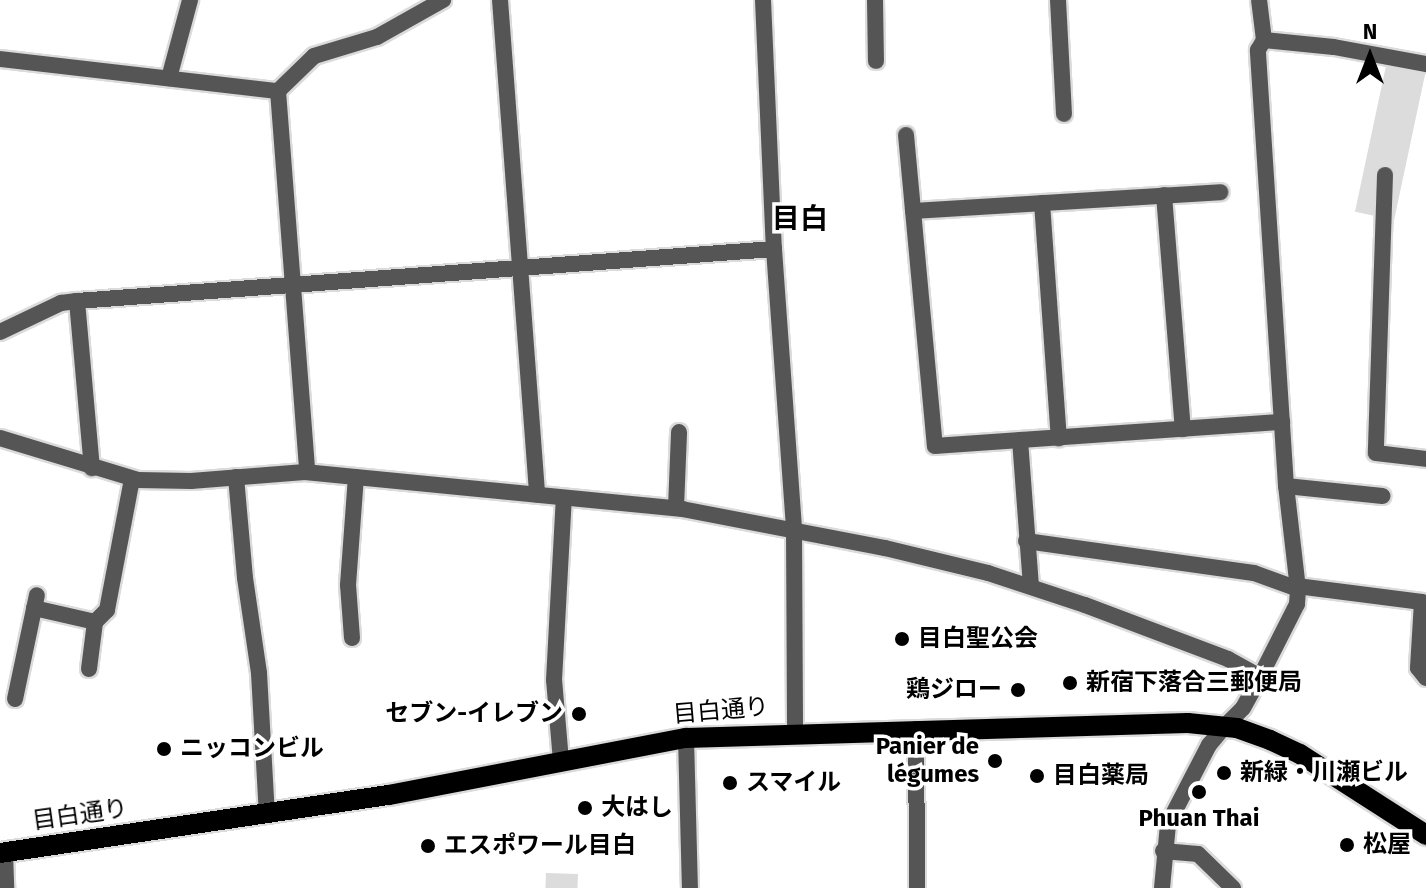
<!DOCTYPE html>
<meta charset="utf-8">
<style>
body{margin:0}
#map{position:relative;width:1426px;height:888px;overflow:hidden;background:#fff;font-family:"Fira Sans","Noto Sans JP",sans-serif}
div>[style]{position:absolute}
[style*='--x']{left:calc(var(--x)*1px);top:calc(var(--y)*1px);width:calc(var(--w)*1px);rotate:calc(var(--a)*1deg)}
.green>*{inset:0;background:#dcdcdc;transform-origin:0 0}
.roads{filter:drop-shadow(2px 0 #dbdbdb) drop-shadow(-2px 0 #dbdbdb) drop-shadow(0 2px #dbdbdb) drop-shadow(0 -2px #dbdbdb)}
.minor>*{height:16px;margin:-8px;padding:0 8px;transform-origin:8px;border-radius:8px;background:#555}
.tertiary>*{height:16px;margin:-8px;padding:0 8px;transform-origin:8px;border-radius:8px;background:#555}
.primary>*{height:20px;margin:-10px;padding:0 10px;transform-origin:10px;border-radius:10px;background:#000}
.dots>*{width:22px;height:22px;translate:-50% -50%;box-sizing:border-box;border:4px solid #fff;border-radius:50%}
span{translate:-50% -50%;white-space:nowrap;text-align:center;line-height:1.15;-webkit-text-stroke:7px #fff;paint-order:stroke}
.poi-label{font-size:24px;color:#000;font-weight:700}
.left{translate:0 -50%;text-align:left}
.right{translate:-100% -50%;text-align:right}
.street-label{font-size:24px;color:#000}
.quarter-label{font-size:28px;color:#000;font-weight:700}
.north{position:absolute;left:1330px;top:16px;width:80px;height:80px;-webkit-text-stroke:6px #fff;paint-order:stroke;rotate:0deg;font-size:22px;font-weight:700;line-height:32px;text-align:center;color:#000}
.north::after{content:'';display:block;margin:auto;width:28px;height:36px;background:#000;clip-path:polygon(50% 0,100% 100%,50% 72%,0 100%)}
</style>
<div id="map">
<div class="green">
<i style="left:1387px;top:61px;width:40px;height:154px;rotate:12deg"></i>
<i style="left:546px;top:873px;width:32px;height:15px;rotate:2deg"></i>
</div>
<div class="roads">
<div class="minor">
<i style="--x:500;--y:0;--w:496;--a:85.7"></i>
<i style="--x:763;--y:0;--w:249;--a:87.5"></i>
<i style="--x:774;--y:249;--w:282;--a:85.9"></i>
<i style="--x:794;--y:530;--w:202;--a:89.7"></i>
<i style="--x:875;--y:0;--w:61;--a:89.1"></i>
<i style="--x:1058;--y:0;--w:114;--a:87"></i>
<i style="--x:1264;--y:40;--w:70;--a:5.7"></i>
<i style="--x:1334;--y:47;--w:94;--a:10.5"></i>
<i style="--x:0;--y:59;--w:280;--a:6.6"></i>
<i style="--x:169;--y:78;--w:81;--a:-74.9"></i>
<i style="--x:278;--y:91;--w:382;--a:85.6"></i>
<i style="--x:278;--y:91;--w:50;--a:-44.2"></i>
<i style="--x:314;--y:56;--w:66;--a:-16.8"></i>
<i style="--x:377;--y:37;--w:76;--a:-29.3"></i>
<i style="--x:906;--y:135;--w:312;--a:84.7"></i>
<i style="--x:935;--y:446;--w:348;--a:-4"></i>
<i style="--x:1385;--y:175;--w:278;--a:91.9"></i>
<i style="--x:1376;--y:453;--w:50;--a:6.8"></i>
<i style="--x:1164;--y:195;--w:235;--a:85.4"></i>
<i style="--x:1042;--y:203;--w:236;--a:85.9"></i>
<i style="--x:913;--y:211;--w:308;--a:-3.5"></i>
<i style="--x:77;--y:301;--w:168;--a:84.9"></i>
<i style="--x:0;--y:332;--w:68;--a:-25.4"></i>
<i style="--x:61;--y:303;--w:16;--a:-7"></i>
<i style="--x:77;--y:301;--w:699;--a:-4.27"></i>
<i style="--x:0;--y:438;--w:144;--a:16.9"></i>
<i style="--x:138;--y:480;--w:53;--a:1.1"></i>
<i style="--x:191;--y:481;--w:114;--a:-4.5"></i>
<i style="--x:305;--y:472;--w:379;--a:5.6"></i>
<i style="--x:682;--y:509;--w:207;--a:10.9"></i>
<i style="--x:885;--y:548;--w:106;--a:13.6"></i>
<i style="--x:988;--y:573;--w:102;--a:18.3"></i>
<i style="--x:1085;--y:605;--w:153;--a:20.7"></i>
<i style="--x:1228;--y:659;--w:37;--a:29"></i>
<i style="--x:1020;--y:440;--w:146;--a:85.7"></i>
<i style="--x:236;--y:477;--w:101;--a:84.9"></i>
<i style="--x:245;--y:578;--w:96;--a:81.6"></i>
<i style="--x:259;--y:673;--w:142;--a:86.8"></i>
<i style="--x:1286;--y:486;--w:97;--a:5.9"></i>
<i style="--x:676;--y:508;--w:76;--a:-87.7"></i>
<i style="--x:1026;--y:541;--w:230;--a:8"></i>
<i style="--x:1254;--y:573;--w:47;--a:20"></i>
<i style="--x:1297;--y:586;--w:126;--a:7.3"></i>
<i style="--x:1422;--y:602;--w:66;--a:93.5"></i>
<i style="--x:1418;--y:668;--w:13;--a:51"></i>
<i style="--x:34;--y:608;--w:63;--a:12.9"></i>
<i style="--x:352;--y:638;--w:53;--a:-94.3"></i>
<i style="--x:348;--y:585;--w:108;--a:-85.8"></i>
<i style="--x:89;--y:669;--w:47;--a:-82.7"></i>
<i style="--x:95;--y:622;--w:17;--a:-45"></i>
<i style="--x:107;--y:610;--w:133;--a:-79.2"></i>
<i style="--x:15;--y:699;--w:106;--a:-78.1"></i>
<i style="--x:1225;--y:726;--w:25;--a:-45"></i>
<i style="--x:1243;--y:708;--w:35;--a:-61"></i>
<i style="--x:1260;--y:677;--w:82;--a:-63.1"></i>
<i style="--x:1297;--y:604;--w:15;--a:-86"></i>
<i style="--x:1298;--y:589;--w:104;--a:-96.6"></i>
<i style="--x:1286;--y:486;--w:437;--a:-93.7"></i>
<i style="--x:1258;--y:50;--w:12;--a:-59"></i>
<i style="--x:1264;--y:40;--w:40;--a:-97.1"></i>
<i style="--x:916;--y:729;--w:159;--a:89.6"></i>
<i style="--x:686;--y:738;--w:150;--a:88.5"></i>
<i style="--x:561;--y:761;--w:81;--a:-94.9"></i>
<i style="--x:554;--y:680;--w:182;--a:-86.9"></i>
<i style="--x:1163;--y:851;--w:35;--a:5"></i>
<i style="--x:1198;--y:854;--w:49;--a:44.2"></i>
<i style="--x:5;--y:852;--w:36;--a:88"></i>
</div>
<div class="tertiary">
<i style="--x:1162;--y:888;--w:64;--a:-84.6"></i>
<i style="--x:1168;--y:824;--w:89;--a:-62.6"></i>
<i style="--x:1209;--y:745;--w:25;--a:-50"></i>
</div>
<div class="primary">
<i style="--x:0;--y:853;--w:393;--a:-8.5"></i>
<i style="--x:389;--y:795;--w:302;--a:-10.9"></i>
<i style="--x:686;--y:738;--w:502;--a:-1.71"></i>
<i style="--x:1188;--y:723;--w:49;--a:5.8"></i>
<i style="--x:1237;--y:728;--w:35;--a:20"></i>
<i style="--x:1270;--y:740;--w:33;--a:25"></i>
<i style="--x:1300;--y:754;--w:150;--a:32.7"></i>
</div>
</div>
<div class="dots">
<i style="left:902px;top:639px;background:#000"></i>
<i style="left:1070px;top:683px;background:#000"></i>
<i style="left:1018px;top:690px;background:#000"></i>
<i style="left:579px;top:714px;background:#000"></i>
<i style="left:164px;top:749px;background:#000"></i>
<i style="left:995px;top:761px;background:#000"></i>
<i style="left:1224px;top:773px;background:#000"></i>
<i style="left:1037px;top:776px;background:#000"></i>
<i style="left:730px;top:783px;background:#000"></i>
<i style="left:1199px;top:792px;background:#000"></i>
<i style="left:585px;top:808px;background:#000"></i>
<i style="left:1347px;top:845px;background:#000"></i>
<i style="left:428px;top:846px;background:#000"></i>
</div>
<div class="poi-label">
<span class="left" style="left:918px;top:639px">目白聖公会</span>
<span class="left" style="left:1086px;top:683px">新宿下落合三郵便局</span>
<span class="right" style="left:1002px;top:690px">鶏ジロー</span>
<span class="right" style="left:563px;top:714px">セブン-イレブン</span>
<span class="right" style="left:979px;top:761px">Panier de<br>légumes</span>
<span class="left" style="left:180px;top:749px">ニッコンビル</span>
<span class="left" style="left:1240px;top:773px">新緑・川瀬ビル</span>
<span class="left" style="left:1053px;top:776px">目白薬局</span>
<span class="left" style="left:746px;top:783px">スマイル</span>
<span class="left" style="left:601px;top:808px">大はし</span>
<span style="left:1199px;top:819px">Phuan Thai</span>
<span class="left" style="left:1363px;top:845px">松屋</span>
<span class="left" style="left:444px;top:846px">エスポワール目白</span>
</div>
<div class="street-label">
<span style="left:721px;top:711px;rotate:-5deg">目白通り</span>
<span style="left:80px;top:815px;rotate:-8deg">目白通り</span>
</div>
<div class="quarter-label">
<span style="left:800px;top:219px">目白</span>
</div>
<div class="north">N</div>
</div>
